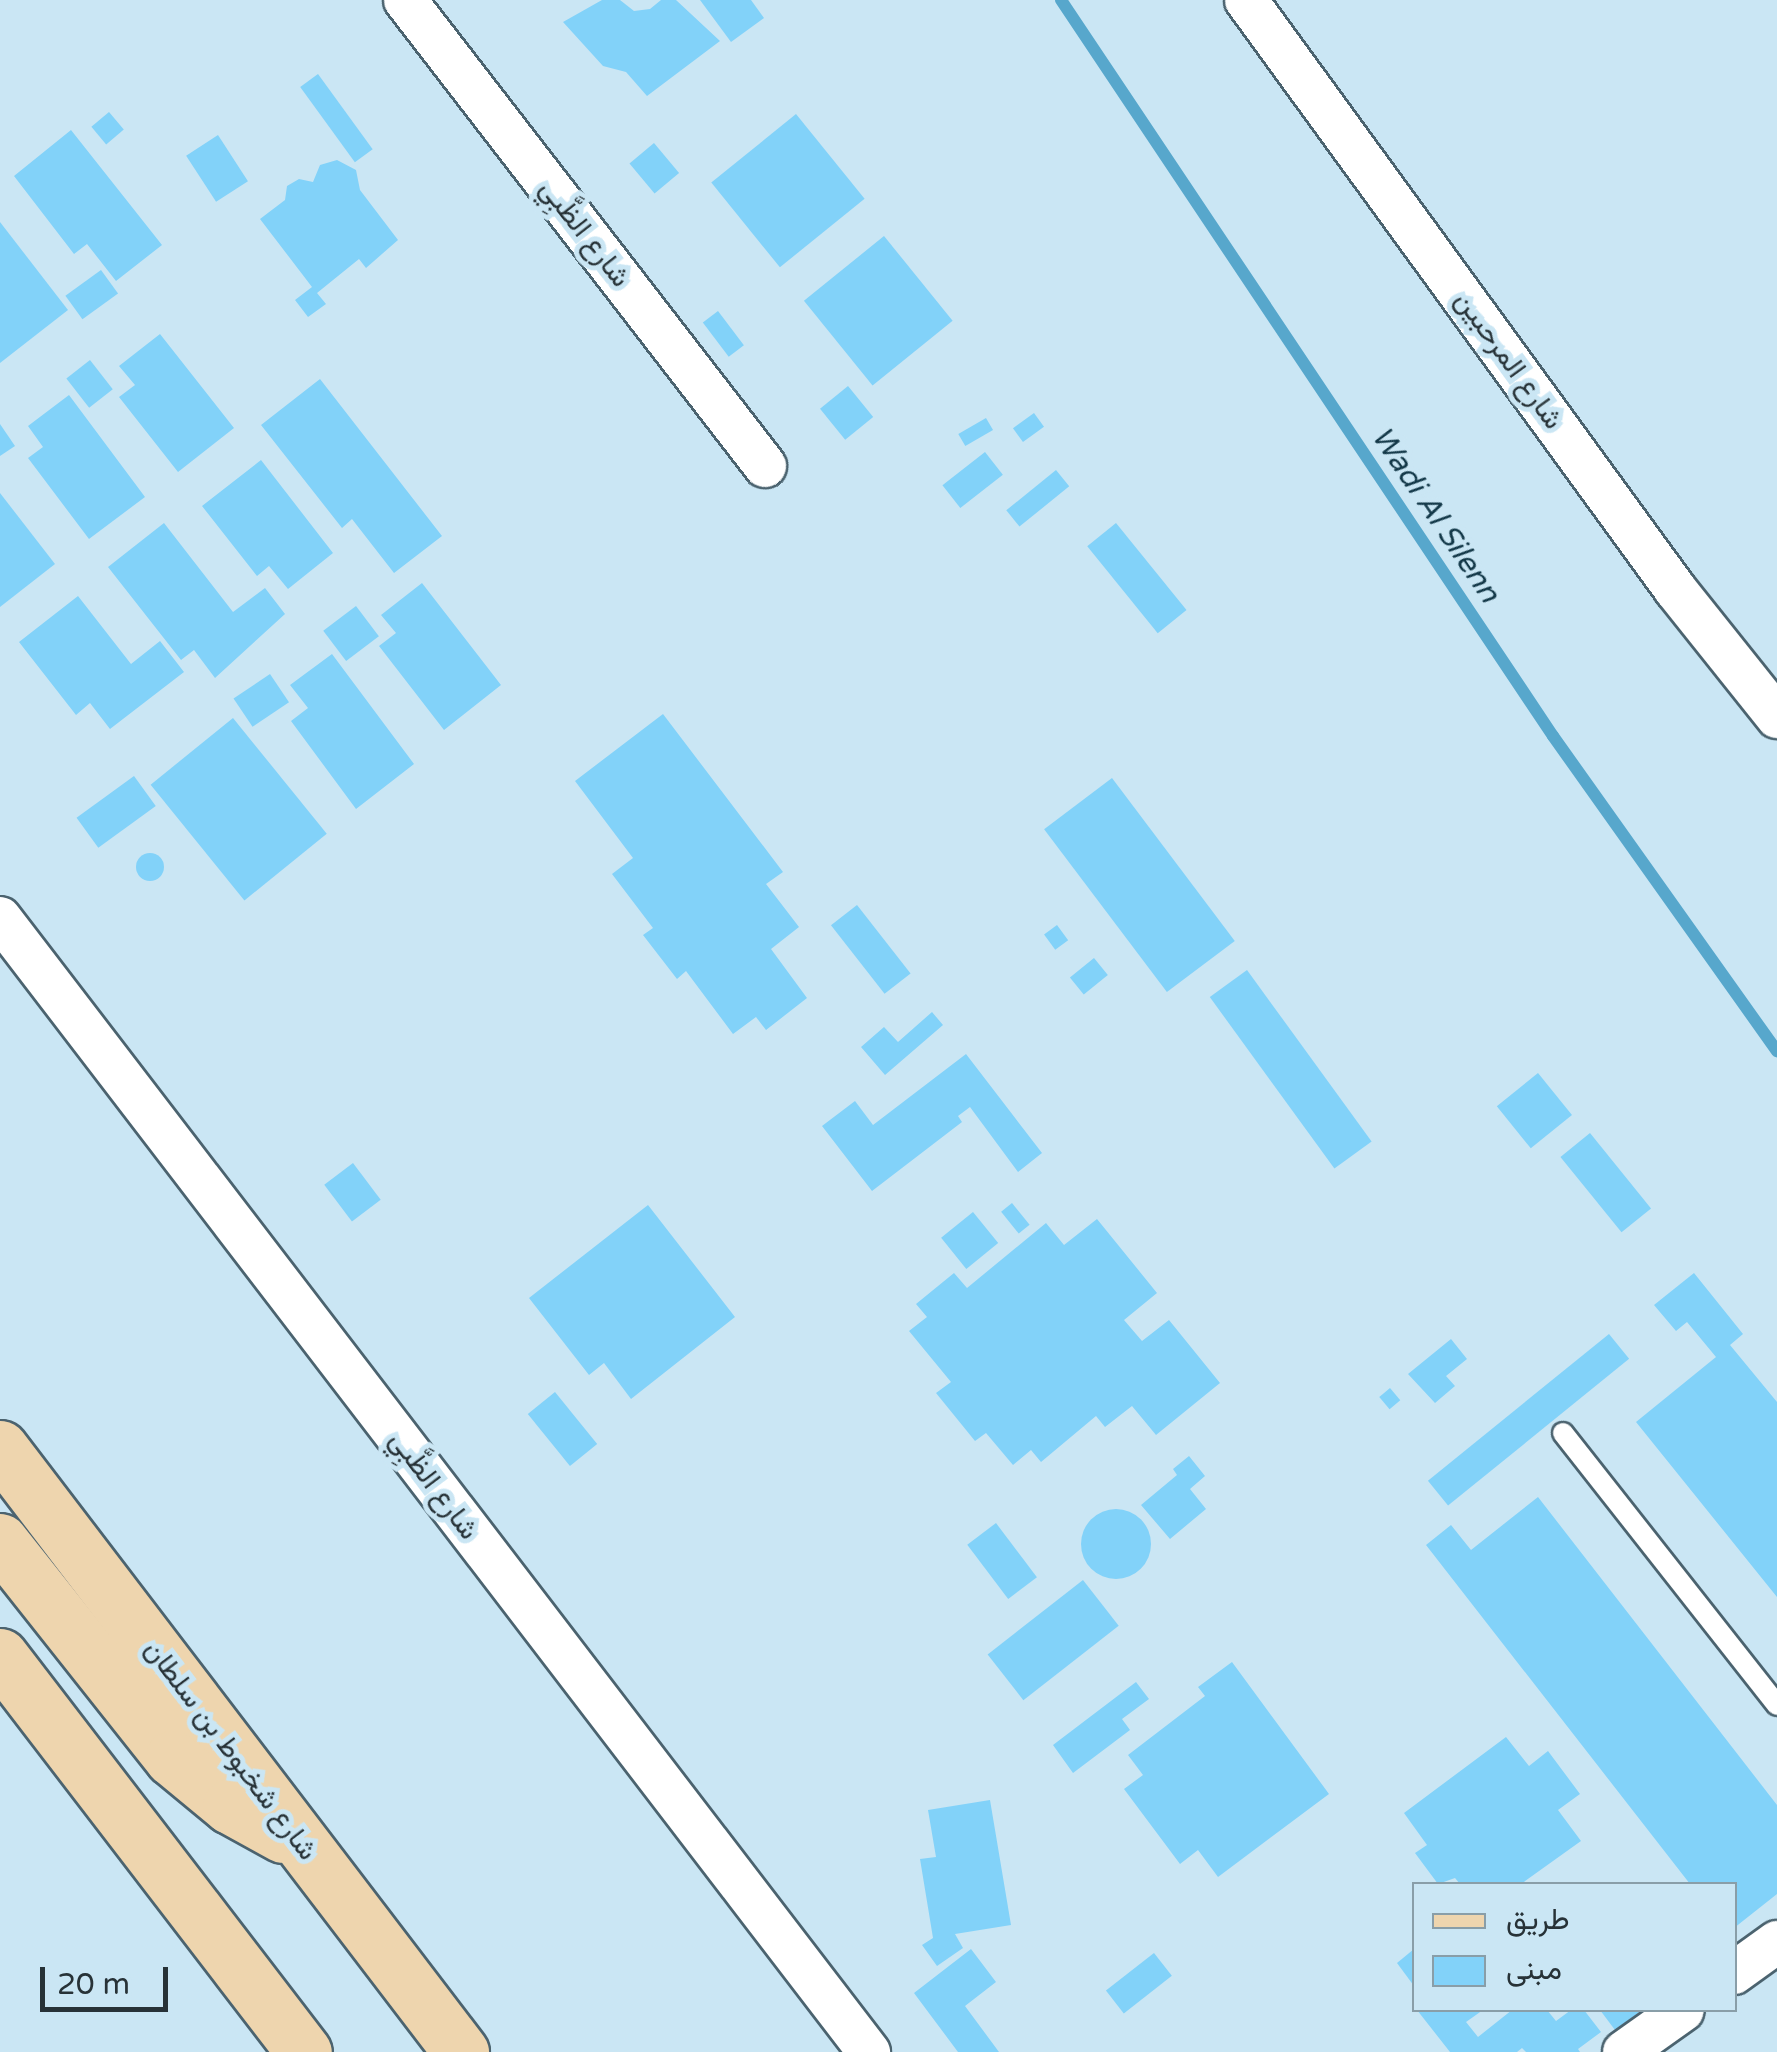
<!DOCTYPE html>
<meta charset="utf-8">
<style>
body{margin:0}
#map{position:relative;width:1777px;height:2052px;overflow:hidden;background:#cae6f4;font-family:"Varela Round",Vazirmatn,sans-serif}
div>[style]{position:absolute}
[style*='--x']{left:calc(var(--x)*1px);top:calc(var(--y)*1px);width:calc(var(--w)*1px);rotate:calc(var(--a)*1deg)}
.stream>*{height:12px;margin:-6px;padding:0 6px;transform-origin:6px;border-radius:6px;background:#57a7cc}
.building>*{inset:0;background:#82d2f9;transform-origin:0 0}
.round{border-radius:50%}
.roads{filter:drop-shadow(2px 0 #4b636f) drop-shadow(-2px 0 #4b636f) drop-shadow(0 2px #4b636f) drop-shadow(0 -2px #4b636f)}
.service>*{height:20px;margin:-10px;padding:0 10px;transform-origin:10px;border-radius:10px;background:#fff}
.minor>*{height:42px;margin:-21px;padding:0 21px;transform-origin:21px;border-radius:21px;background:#fff}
.primary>*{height:55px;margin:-27.5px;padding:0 27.5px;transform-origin:27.5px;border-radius:27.5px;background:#eed5ae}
span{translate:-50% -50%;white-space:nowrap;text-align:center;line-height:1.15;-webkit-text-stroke:10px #cae6f4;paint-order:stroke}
.street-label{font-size:28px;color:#273237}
.water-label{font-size:30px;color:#133848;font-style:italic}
.legend{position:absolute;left:1412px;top:1882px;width:325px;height:130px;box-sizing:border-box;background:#cae6f4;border:2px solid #899ea8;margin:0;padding:12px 18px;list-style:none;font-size:30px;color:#273237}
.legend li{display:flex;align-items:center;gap:20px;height:50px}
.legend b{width:50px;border:2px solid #899ea8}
.scale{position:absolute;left:40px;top:1967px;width:128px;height:45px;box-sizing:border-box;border:5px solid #273237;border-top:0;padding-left:12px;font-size:30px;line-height:35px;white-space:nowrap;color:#273237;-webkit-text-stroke:8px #cae6f4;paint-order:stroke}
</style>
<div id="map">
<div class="stream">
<i style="--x:1061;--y:0;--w:885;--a:56.24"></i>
<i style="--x:1553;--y:736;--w:387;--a:54.6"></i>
</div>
<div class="building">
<i style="clip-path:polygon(602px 0,620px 0,634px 11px,650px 9px,661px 0,676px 0,720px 41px,647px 96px,626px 72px,603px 66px,563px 22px)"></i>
<i style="clip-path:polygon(700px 0,751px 0,764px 18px,731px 42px)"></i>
<i style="left:318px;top:74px;width:93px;height:22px;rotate:54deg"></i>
<i style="left:109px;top:112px;width:23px;height:23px;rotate:50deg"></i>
<i style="left:796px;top:114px;width:109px;height:109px;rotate:51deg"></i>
<i style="clip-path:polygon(71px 130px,162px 245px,116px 281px,87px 244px,74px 254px,14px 176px)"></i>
<i style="left:218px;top:135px;width:55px;height:38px;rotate:57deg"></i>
<i style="left:654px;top:143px;width:39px;height:32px;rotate:50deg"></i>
<i style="clip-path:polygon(337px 160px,356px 170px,360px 190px,398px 240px,366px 268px,359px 259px,317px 293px,326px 304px,308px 317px,295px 300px,312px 287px,260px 219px,285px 200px,287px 186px,299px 179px,313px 182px,320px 165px)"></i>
<i style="clip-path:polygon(0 222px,68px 310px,0 363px)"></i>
<i style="left:884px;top:236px;width:109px;height:103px;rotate:51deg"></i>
<i style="left:101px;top:270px;width:29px;height:44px;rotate:54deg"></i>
<i style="left:718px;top:311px;width:43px;height:19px;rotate:53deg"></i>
<i style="clip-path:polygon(160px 334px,234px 428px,178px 472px,119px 397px,135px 385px,119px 366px)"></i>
<i style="left:90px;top:360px;width:37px;height:30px;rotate:52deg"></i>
<i style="clip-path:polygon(320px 379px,442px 536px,394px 573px,352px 519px,342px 528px,261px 425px)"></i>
<i style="left:848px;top:386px;width:40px;height:36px;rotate:51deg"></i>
<i style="clip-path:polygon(69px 395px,145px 497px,89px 539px,28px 458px,43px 447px,28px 426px)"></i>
<i style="left:1034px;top:413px;width:17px;height:26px;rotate:54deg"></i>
<i style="left:986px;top:418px;width:14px;height:32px;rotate:60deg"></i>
<i style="clip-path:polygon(0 424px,15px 446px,0 456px)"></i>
<i style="left:985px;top:452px;width:29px;height:54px;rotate:52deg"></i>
<i style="clip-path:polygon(261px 460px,333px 553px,288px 589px,269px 566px,257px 576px,202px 506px)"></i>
<i style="left:1056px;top:470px;width:21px;height:64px;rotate:51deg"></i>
<i style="clip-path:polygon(0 493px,55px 564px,0 607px)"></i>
<i style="clip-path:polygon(164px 523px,233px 612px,265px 588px,285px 614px,215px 678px,194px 650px,181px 660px,108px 567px)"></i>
<i style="left:1116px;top:523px;width:112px;height:37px;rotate:51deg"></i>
<i style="clip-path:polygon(422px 583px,501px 685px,444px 730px,379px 646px,396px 633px,381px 615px)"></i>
<i style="clip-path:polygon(78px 596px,131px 664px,160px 641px,184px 672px,110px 729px,90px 703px,76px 715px,19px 642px)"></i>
<i style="left:356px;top:606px;width:38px;height:41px;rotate:53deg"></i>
<i style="clip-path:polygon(332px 654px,414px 764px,356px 809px,291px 721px,308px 708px,290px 685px)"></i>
<i style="left:270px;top:674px;width:34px;height:44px;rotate:56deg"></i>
<i style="clip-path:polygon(663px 714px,783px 872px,766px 884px,799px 927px,771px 949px,807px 998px,766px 1030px,756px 1017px,733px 1034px,686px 971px,677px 979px,643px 935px,653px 928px,612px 874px,633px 858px,575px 781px)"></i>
<i style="left:233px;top:718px;width:149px;height:106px;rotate:51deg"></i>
<i style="left:134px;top:776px;width:37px;height:71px;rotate:54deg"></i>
<i style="left:1112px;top:778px;width:204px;height:85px;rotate:53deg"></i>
<i class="round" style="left:136px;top:853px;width:28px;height:28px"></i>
<i style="left:857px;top:905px;width:87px;height:33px;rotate:52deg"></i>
<i style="left:1057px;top:925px;width:19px;height:16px;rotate:54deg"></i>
<i style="left:1094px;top:958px;width:22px;height:31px;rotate:51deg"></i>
<i style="left:1247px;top:970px;width:212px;height:46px;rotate:54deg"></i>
<i style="clip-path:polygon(932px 1012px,943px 1025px,885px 1075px,861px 1047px,884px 1027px,898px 1042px)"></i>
<i style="clip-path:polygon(966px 1054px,1042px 1153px,1018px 1172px,970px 1107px,958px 1116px,962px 1122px,872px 1191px,822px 1126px,855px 1101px,873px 1125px)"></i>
<i style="left:1538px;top:1073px;width:54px;height:53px;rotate:51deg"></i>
<i style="left:1590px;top:1133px;width:97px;height:38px;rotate:51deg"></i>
<i style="left:353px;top:1163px;width:46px;height:36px;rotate:53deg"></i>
<i style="left:1012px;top:1203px;width:28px;height:14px;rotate:51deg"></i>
<i style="clip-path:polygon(648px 1205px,735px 1317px,631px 1399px,604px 1363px,589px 1375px,529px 1298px)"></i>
<i style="left:973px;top:1212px;width:40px;height:41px;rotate:51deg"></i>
<i style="clip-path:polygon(1097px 1219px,1157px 1293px,1124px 1320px,1142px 1341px,1169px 1320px,1220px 1383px,1156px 1435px,1132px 1406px,1105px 1427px,1096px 1416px,1041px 1462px,1031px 1450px,1013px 1465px,986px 1433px,975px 1441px,936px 1393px,951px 1382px,909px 1331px,927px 1317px,916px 1304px,954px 1273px,967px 1288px,1046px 1223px,1064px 1245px)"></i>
<i style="clip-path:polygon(1694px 1273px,1743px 1334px,1730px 1345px,1777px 1402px,1777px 1597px,1636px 1422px,1716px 1357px,1687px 1322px,1676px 1331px,1654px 1305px)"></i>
<i style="left:1609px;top:1334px;width:32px;height:233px;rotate:51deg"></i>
<i style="clip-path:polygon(1451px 1339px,1467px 1359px,1446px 1376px,1455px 1386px,1435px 1403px,1408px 1374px)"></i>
<i style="left:1390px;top:1388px;width:16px;height:14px;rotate:50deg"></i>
<i style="left:555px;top:1392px;width:67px;height:35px;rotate:51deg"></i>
<i style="clip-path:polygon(1189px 1456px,1205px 1476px,1190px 1489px,1206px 1509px,1170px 1539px,1141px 1505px,1177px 1475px,1173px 1469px)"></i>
<i style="clip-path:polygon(1538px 1497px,1777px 1805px,1777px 1894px,1734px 1928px,1734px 1884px,1690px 1884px,1426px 1545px,1451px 1525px,1471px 1550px)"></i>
<i class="round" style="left:1081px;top:1509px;width:70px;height:70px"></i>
<i style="left:996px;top:1523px;width:68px;height:36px;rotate:53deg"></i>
<i style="left:1083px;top:1580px;width:58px;height:121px;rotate:52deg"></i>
<i style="clip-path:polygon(1232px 1662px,1329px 1794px,1218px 1877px,1198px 1850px,1180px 1864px,1124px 1789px,1143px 1775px,1128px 1755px,1205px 1696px,1198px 1687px)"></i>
<i style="clip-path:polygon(1136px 1682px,1149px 1699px,1122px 1719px,1130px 1730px,1073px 1773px,1053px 1745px)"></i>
<i style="clip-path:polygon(1506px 1737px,1529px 1766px,1548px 1751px,1580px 1794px,1558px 1810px,1581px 1841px,1521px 1884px,1460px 1884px,1455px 1878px,1438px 1884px,1415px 1853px,1427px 1845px,1404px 1813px)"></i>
<i style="clip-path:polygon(990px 1800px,1011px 1925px,955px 1934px,963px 1948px,937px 1966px,922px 1945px,933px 1938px,920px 1859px,936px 1857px,928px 1810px)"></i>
<i style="clip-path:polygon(971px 1949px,996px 1982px,965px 2006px,999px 2052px,958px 2052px,914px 1993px)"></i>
<i style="clip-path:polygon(1414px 1949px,1414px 1986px,1397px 1963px)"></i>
<i style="left:1154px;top:1953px;width:29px;height:61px;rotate:52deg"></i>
<i style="clip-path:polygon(1417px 2010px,1483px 2010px,1466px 2022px,1478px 2037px,1512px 2010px,1547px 2010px,1556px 2021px,1571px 2010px,1584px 2010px,1601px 2032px,1578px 2049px,1580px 2052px,1526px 2052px,1522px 2048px,1517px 2052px,1450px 2052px)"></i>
<i style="clip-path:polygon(1600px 2010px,1642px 2010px,1615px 2030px)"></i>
</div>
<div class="roads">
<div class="service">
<i style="--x:1563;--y:1433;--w:346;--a:51.8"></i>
</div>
<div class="minor">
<i style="--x:405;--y:0;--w:589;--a:52.31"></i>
<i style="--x:1246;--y:0;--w:729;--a:53.93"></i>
<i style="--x:1675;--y:589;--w:164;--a:51.4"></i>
<i style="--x:0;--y:918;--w:1429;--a:52.54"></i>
<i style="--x:1734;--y:1973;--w:53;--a:-35.8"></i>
<i style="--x:1624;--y:2052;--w:72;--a:-35.4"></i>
</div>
<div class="primary">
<i style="--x:0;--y:1448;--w:760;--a:52.65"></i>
<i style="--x:0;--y:1541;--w:277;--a:51.6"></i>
<i style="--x:172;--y:1758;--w:75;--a:39.6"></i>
<i style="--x:230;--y:1806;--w:60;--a:28.7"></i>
<i style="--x:0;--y:1656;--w:499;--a:52.5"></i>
</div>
</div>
<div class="street-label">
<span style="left:585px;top:233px;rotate:52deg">شارع الظَّبِي</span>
<span style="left:1509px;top:360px;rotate:54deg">شارع المرحبين</span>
<span style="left:434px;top:1485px;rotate:53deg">شارع الظَّبِي</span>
<span style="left:231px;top:1750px;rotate:53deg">شارع شخبوط بن سلطان</span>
</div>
<div class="water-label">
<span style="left:1435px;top:515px;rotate:56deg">Wadi Al Silenn</span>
</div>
<ul class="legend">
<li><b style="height:12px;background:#eed5ae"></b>طريق</li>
<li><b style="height:28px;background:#82d2f9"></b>مبنى</li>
</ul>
<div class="scale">20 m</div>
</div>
